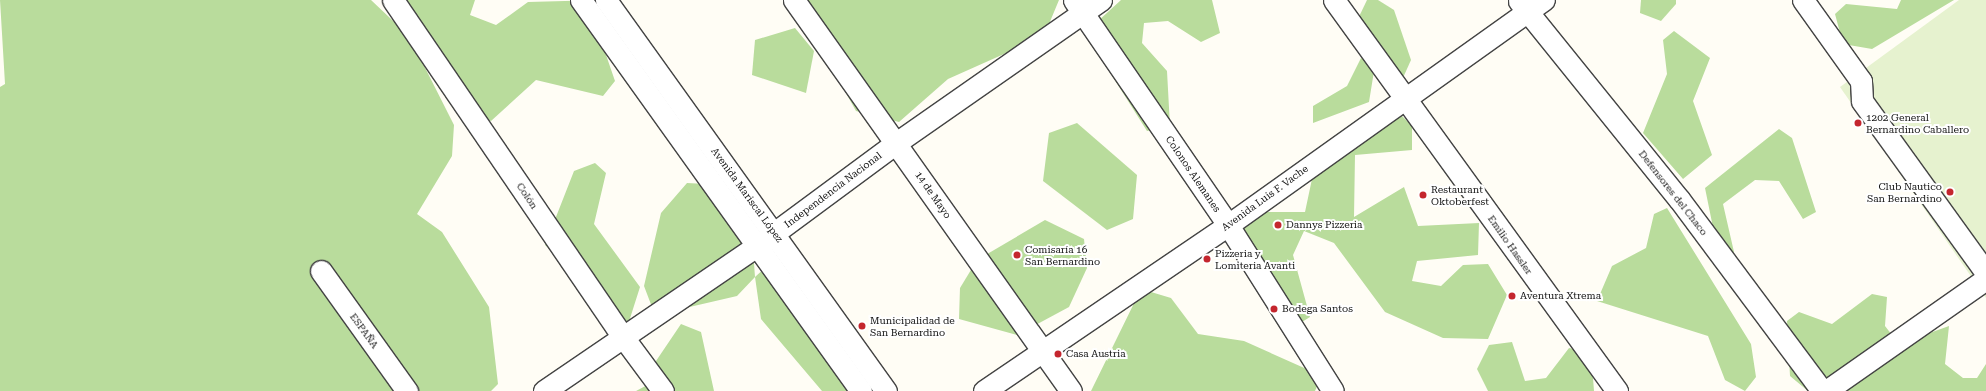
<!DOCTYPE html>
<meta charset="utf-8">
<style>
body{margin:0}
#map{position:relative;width:1986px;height:391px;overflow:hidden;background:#fffdf5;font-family:"Roboto Serif",serif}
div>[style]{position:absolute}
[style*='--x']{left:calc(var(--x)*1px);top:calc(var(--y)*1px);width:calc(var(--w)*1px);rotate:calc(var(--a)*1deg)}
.forest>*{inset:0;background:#b9dc9c}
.pitch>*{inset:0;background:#e6f2cf}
.roads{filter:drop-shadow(1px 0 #444) drop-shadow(-1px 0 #444) drop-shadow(0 1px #444) drop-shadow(0 -1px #444)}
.minor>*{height:21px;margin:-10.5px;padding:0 10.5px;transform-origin:10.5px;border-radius:10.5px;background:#fff}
.dots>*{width:11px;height:11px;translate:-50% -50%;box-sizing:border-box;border:2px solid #fff;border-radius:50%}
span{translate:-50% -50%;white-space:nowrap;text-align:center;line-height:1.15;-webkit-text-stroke:4px #fff;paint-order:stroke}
.poi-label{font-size:10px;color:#111}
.left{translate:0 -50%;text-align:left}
.right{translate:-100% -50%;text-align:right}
.street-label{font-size:10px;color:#111}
</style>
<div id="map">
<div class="forest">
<i style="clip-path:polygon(0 0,371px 0,409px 36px,454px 125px,452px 156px,417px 214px,442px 232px,489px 307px,498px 384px,491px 391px,0 391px,0 87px,5px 84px)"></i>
<i style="clip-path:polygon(395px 0,475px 0,470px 15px,496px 25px,528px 2px,602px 0,595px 23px,615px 81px,603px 96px,536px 80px,491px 121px,462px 112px)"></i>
<i style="clip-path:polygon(794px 0,1059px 0,1044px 36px,948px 79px,899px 122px,856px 111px)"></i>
<i style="clip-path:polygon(1121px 0,1212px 0,1220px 33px,1201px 42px,1168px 21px,1144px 23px,1142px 43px,1167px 71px,1170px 126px,1147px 131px,1085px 33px)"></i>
<i style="clip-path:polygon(1367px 0,1378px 0,1394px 10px,1411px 60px,1402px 80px,1355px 25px)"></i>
<i style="clip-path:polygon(1641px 0,1676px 0,1676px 4px,1661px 21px,1640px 13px)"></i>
<i style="clip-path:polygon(1901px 0,1954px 0,1872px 49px,1843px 44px,1835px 14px,1846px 4px,1897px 9px)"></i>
<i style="clip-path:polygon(795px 28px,814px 51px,806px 93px,752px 75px,755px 40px)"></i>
<i style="clip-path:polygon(1674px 31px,1710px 58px,1693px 101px,1712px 155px,1683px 179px,1643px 133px,1667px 74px,1663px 40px)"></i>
<i style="clip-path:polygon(1361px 58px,1375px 65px,1369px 102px,1313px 123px,1313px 106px,1347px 86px)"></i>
<i style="clip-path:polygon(1396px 110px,1412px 126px,1412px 150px,1355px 155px,1354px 217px,1404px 187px,1418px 226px,1479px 223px,1478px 255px,1417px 261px,1412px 281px,1441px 286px,1463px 265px,1488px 264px,1507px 295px,1488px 339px,1443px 338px,1385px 312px,1334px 243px,1304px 231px,1293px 255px,1310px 317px,1297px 325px,1240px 240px,1247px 212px,1305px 212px,1316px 160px)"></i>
<i style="clip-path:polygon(1077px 123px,1137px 175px,1133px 219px,1107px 230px,1043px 181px,1049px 133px)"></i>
<i style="clip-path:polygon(1779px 129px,1792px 138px,1816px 212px,1803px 219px,1779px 181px,1755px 180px,1723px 204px,1734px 252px,1719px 257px,1705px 188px)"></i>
<i style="clip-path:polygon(595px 163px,606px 173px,594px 224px,640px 287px,626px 331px,585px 282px,545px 245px,574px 171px)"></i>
<i style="clip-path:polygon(687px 183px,725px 185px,750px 209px,755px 277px,777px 257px,873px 387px,871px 391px,822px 391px,761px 319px,755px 277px,737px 296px,655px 315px,644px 286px,661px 213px)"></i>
<i style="clip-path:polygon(1667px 208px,1751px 344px,1756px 377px,1745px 391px,1725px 380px,1708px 336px,1597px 301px,1612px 266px,1646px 248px,1654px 214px)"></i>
<i style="clip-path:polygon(1045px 220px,1084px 239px,1087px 268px,1069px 307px,1017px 335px,959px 319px,960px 288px,977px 260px)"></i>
<i style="clip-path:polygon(1141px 289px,1171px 298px,1198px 334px,1244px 341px,1311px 371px,1318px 384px,1315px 391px,1091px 391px)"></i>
<i style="clip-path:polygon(1872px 294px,1887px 297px,1885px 326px,1899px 344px,1949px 326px,1945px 364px,1963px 378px,1977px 378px,1986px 364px,1986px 391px,1808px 391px,1790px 376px,1787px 321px,1799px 312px,1832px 324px)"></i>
<i style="clip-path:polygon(681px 324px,701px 332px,714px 391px,636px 391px,653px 382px,659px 385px,656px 361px)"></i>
<i style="clip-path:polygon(1512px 342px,1525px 381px,1546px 378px,1569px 348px,1591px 352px,1594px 391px,1488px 391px,1477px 369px,1489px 345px)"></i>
</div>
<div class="pitch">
<i style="clip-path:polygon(1959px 0,1986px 0,1986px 298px,1840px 87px)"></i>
</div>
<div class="roads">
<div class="minor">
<i style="--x:393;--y:0;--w:408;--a:55.7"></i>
<i style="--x:623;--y:337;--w:67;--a:53.5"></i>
<i style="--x:581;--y:0;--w:481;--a:54.4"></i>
<i style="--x:606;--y:0;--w:481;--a:54.4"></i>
<i style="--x:794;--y:0;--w:479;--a:54.7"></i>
<i style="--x:1074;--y:0;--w:273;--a:55.6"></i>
<i style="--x:1228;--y:225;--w:196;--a:57.7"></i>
<i style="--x:1334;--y:0;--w:483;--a:54.1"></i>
<i style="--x:1803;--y:0;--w:100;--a:54.4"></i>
<i style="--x:1861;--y:81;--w:20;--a:87"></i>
<i style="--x:1862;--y:101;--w:212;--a:54.2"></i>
<i style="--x:1519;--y:1;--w:255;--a:51.1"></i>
<i style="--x:1679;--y:199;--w:239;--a:53.3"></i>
<i style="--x:321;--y:271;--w:148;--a:54.4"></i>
<i style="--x:544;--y:391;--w:259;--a:-34.3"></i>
<i style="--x:758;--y:245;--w:172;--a:-36.5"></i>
<i style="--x:896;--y:143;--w:250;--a:-34.9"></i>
<i style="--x:984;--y:391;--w:295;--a:-34.2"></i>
<i style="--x:1228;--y:225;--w:388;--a:-35.5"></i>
<i style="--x:1826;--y:391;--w:195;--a:-35"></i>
</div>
</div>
<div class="dots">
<i style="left:1858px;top:123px;background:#c4262e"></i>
<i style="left:1950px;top:192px;background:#c4262e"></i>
<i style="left:1423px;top:195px;background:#c4262e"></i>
<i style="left:1278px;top:225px;background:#c4262e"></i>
<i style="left:1017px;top:255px;background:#c4262e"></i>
<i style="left:1207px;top:259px;background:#c4262e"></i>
<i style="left:1512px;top:296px;background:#c4262e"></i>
<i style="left:1274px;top:309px;background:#c4262e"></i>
<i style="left:862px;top:326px;background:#c4262e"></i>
<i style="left:1058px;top:354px;background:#c4262e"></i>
</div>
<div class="poi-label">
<span class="left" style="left:1866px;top:123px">1202 General<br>Bernardino Caballero</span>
<span class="right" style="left:1942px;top:192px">Club Nautico<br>San Bernardino</span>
<span class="left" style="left:1431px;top:195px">Restaurant<br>Oktoberfest</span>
<span class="left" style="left:1286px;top:225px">Dannys Pizzeria</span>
<span class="left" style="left:1025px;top:255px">Comisaría 16<br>San Bernardino</span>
<span class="left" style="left:1215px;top:259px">Pizzeria y<br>Lomiteria Avanti</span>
<span class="left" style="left:1520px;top:296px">Aventura Xtrema</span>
<span class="left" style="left:1282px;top:309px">Bodega Santos</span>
<span class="left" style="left:870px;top:326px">Municipalidad de<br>San Bernardino</span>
<span class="left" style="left:1066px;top:354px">Casa Austria</span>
</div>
<div class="street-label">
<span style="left:1193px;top:174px;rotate:56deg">Colonos Alemanes</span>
<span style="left:833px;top:190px;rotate:-37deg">Independencia Nacional</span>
<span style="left:1673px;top:193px;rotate:52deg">Defensores del Chaco</span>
<span style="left:747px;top:195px;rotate:54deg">Avenida Mariscal López</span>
<span style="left:933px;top:195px;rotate:55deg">14 de Mayo</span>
<span style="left:527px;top:196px;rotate:56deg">Colón</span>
<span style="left:1265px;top:198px;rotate:-36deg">Avenida Luis F. Vache</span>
<span style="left:1510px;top:245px;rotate:55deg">Emilio Hassler</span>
<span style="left:364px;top:331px;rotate:54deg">ESPAÑA</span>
</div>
</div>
